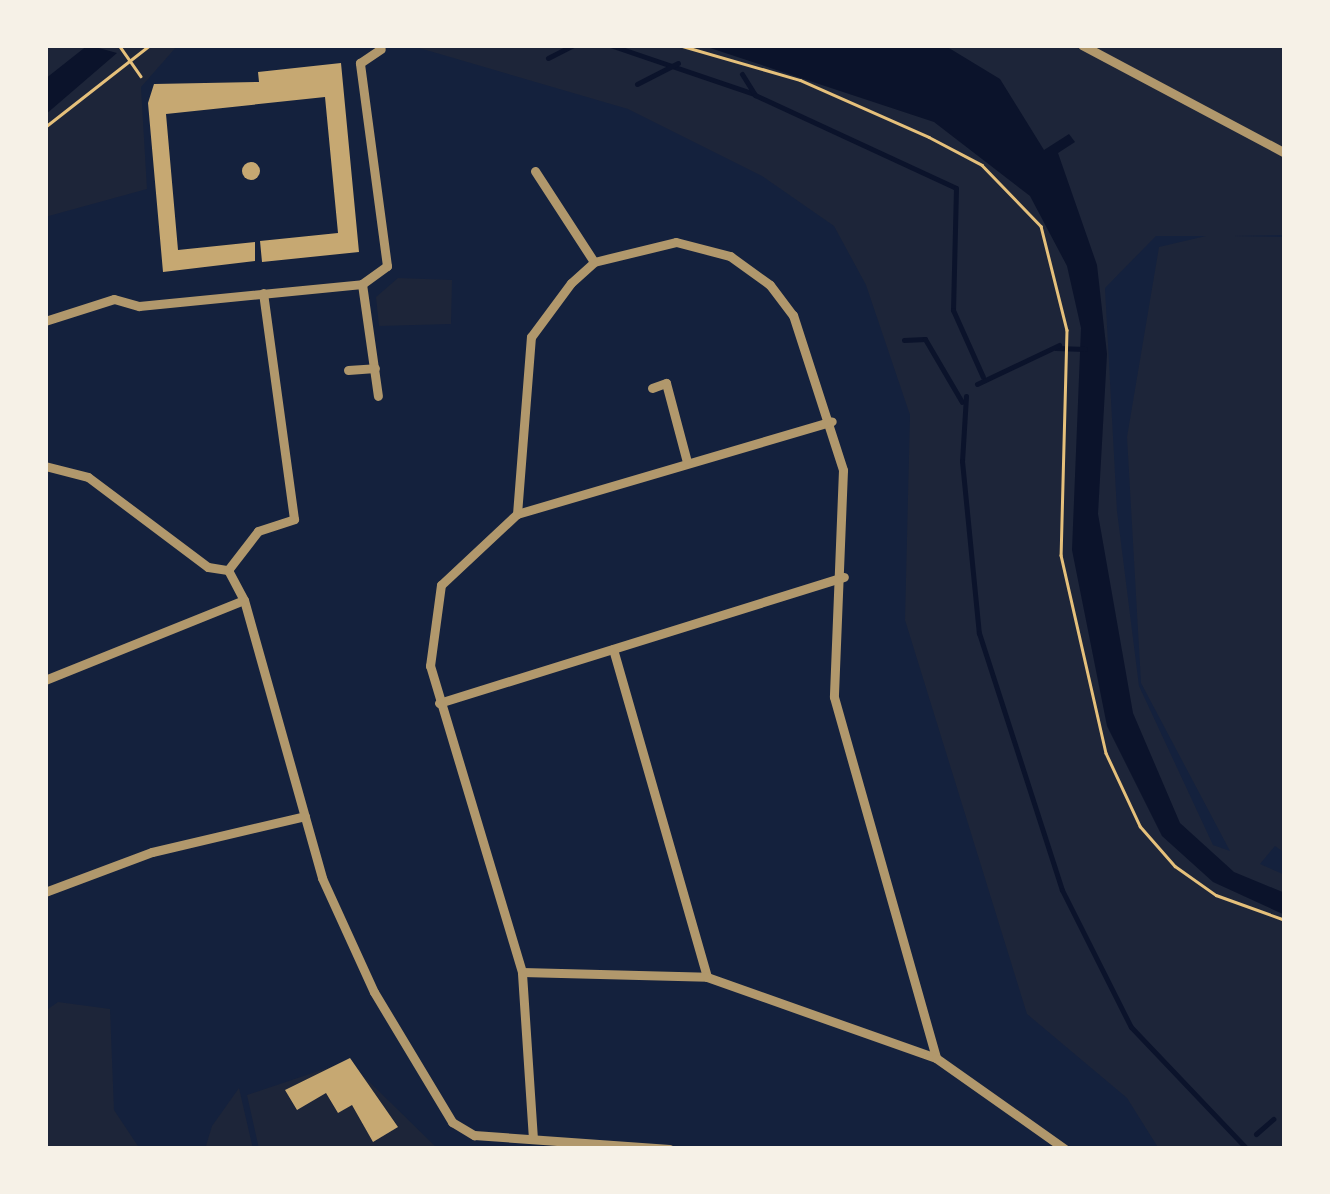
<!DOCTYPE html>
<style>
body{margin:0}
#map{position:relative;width:1330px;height:1194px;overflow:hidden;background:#14213d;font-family:"Work Sans",sans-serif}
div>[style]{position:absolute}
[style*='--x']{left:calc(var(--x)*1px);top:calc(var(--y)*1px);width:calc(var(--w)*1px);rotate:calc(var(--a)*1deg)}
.green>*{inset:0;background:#1d2539}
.water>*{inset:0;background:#0b132b}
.stream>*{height:5px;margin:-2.5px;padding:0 2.5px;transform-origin:2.5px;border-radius:2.5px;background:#0b132b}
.building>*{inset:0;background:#c6a872}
.round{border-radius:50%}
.path>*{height:2.5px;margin:-1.25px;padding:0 1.25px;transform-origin:1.25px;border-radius:1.25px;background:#e5c07b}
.minor>*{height:9px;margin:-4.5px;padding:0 4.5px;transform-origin:4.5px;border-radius:4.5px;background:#b1986c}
span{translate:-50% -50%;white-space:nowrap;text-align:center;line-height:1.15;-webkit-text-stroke:8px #f6f1e7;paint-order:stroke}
.frame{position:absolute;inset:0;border:48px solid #f6f1e7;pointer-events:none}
</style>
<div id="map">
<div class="green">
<i style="clip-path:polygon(45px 45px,178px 45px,141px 87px,147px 189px,45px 217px)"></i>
<i style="clip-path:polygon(evenodd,409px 45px,1285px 45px,1285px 235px,1233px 236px,1285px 237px,1285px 853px,1275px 846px,1260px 864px,1285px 875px,1285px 1149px,1159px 1149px,1127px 1098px,1027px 1014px,905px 620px,910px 415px,866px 285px,834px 226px,762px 176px,628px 109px,409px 45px,1156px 236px,1206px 236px,1159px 247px,1127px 437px,1141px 683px,1230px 851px,1213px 845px,1139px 686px,1117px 511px,1105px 288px,1156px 236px)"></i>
<i style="clip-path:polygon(398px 278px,452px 280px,451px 324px,379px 326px,376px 297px)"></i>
<i style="clip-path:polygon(58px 1002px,110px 1009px,114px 1110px,140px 1149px,45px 1149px,45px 1011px)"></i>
<i style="clip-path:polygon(348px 1061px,438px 1149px,259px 1149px,247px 1095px)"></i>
<i style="clip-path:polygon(239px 1088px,253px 1149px,205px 1149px,212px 1126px)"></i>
</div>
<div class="water">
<i style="clip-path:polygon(88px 45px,117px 53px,45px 115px,45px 79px)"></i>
<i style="clip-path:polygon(701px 45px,944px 45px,1000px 79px,1044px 150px,1069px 134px,1075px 142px,1058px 153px,1097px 265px,1107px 354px,1098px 514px,1133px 713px,1180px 823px,1234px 872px,1285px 893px,1285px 915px,1213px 882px,1162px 836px,1107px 726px,1072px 550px,1081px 328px,1067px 266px,1030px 196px,934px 122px)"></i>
</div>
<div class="stream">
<i style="--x:610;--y:45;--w:152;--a:18.8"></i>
<i style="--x:548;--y:58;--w:28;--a:-27"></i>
<i style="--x:742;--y:74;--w:25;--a:58"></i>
<i style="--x:755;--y:95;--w:221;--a:24.8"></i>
<i style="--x:956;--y:188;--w:122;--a:91.4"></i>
<i style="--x:953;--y:310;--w:73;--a:65.9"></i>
<i style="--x:637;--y:84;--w:46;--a:-27.1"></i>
<i style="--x:904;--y:340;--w:21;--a:-3"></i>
<i style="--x:925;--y:339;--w:73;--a:59.6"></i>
<i style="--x:1056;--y:348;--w:29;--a:2"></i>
<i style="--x:977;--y:384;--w:91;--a:-25.4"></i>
<i style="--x:966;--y:396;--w:65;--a:93.5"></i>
<i style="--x:962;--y:461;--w:173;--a:84.4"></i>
<i style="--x:979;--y:633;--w:270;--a:72.1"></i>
<i style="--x:1062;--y:890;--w:153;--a:63.3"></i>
<i style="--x:1131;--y:1027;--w:168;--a:46.4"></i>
<i style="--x:1256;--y:1134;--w:23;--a:-41"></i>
</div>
<div class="building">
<i style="clip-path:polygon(341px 63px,359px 252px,262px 262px,260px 241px,338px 233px,325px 97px,166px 114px,178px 250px,255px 242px,255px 261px,163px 272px,148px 103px,154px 84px,259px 82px,258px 72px)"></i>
<i class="round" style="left:242px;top:162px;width:18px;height:18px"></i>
<i style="clip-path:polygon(350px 1058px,398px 1127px,373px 1142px,352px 1105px,338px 1113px,326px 1093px,297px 1110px,285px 1090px)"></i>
</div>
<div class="path">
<i style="--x:119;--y:45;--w:38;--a:55"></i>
<i style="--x:679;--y:45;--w:126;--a:16.1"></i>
<i style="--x:800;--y:80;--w:141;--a:23.8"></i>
<i style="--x:929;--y:137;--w:60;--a:27.8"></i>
<i style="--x:982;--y:165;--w:85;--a:46"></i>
<i style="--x:1041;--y:226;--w:107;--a:76"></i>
<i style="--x:1067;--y:330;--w:225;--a:91.5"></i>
<i style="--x:1061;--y:555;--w:203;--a:77.2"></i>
<i style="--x:1106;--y:753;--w:81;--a:65"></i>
<i style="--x:1140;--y:826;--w:53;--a:48.8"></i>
<i style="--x:1175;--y:866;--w:50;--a:35.3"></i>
<i style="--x:1216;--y:895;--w:73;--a:19.9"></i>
<i style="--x:45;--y:127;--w:133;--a:-38"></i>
</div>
<div class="minor">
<i style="--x:1082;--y:45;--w:230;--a:28"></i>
<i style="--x:535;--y:171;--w:108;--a:57"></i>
<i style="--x:362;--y:284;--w:31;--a:-36"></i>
<i style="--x:387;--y:266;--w:205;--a:-97.6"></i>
<i style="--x:360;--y:63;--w:25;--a:-34"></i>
<i style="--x:45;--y:321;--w:72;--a:-17.7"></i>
<i style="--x:114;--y:299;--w:26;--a:16"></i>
<i style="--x:139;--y:306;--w:224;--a:-5.6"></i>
<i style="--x:362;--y:284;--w:113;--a:81.9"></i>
<i style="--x:348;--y:370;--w:27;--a:-4"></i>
<i style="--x:652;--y:388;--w:15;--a:-20"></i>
<i style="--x:666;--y:383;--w:82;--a:75.1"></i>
<i style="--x:45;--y:466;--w:44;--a:14.3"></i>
<i style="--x:88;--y:477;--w:150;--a:36.9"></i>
<i style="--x:208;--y:567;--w:20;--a:9"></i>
<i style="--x:228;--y:570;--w:34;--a:62"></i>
<i style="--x:244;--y:600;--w:289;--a:74.3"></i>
<i style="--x:322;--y:878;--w:125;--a:65.5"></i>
<i style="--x:374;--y:992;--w:152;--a:59"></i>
<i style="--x:452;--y:1122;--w:26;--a:31"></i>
<i style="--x:474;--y:1135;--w:196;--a:4.1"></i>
<i style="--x:517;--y:514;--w:178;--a:-85.5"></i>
<i style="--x:531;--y:337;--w:67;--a:-53.5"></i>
<i style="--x:571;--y:283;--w:31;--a:-42"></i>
<i style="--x:594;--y:262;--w:84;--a:-13.7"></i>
<i style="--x:676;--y:242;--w:56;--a:14.5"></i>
<i style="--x:730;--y:256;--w:49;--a:35.9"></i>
<i style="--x:770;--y:285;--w:38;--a:53"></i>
<i style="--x:793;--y:315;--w:163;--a:72.1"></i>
<i style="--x:843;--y:470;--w:227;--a:92.3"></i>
<i style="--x:834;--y:697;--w:375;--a:74.2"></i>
<i style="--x:228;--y:570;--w:49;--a:-52.4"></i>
<i style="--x:258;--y:531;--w:38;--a:-18"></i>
<i style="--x:294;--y:519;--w:228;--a:-97.8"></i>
<i style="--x:613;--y:649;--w:341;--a:74"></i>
<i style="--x:45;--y:680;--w:214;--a:-21.9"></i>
<i style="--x:439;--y:703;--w:424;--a:-17.3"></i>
<i style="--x:45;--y:892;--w:114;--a:-20.5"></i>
<i style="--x:152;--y:852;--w:157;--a:-13.2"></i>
<i style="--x:522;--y:972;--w:185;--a:1.5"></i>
<i style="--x:707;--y:977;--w:243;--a:19.5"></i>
<i style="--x:936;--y:1058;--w:158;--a:35.2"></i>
<i style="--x:533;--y:1139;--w:167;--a:-93.8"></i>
<i style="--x:522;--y:972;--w:320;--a:-106.7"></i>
<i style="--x:430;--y:666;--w:82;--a:-82.3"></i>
<i style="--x:441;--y:585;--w:104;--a:-43.1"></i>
<i style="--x:517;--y:514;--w:328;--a:-16.4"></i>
</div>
<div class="frame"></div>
</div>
